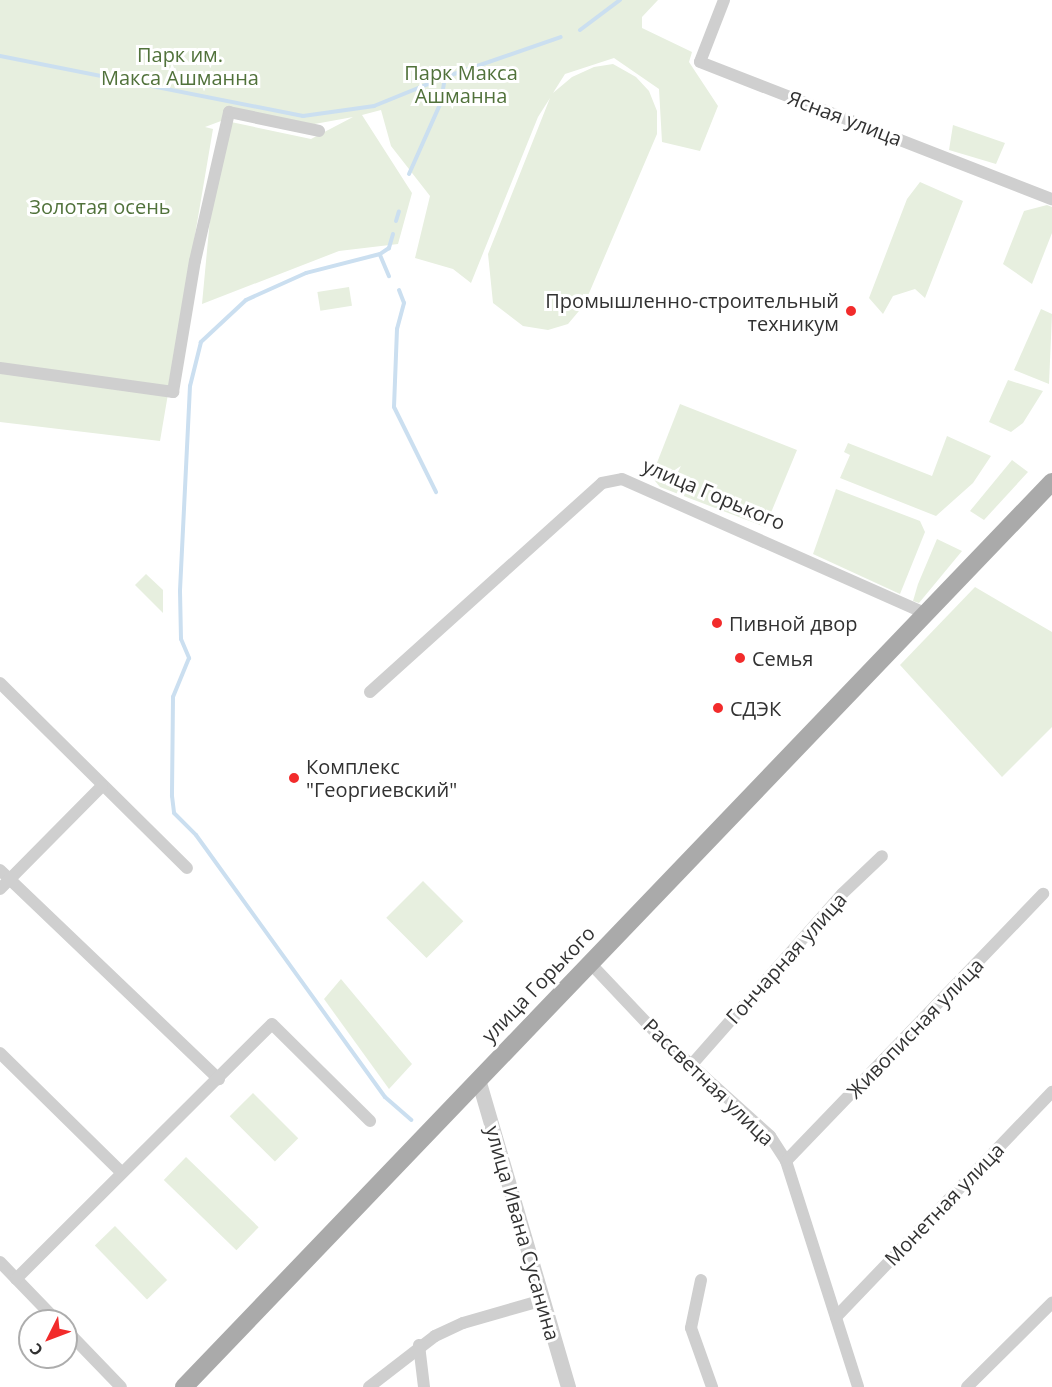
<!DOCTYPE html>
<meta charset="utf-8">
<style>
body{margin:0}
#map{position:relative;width:1052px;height:1387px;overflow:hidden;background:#fff;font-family:"Open Sans",sans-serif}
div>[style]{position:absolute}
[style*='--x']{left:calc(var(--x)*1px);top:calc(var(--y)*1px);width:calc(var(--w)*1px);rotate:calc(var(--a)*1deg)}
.green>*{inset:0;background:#e7efdf;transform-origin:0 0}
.stream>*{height:4px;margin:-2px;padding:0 2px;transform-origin:2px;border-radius:2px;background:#cbdff0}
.minor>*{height:12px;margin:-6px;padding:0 6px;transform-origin:6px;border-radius:6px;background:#cfcfcf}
.tertiary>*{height:15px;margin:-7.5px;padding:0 7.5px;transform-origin:7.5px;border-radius:7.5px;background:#cfcfcf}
.primary>*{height:18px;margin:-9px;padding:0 9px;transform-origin:9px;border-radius:9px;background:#aaa}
.dots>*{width:16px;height:16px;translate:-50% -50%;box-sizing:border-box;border:3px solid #fff;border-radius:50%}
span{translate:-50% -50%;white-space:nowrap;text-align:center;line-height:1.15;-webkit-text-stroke:6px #fff;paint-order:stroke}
.park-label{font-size:20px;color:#51723b}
.street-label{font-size:20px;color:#323232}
.poi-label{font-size:20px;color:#323232}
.right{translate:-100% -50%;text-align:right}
.left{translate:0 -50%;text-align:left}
.north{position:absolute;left:18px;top:1309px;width:60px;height:60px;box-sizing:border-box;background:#fff;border:2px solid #adadad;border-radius:50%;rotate:228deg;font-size:16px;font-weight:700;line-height:24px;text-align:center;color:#323232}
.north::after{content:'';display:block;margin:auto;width:21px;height:27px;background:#f22b2b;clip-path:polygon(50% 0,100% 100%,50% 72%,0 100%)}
</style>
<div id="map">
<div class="green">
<i style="clip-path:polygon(0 0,658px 0,642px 17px,642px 28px,692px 52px,689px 62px,718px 106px,700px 151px,662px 142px,659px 89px,614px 58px,565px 74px,553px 93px,572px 77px,594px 67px,613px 64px,636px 77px,649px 91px,657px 111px,657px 134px,584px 305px,568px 324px,548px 330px,523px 326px,493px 303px,488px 254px,550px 98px,538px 117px,471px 283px,453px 269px,415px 258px,430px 196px,391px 146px,381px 110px,362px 115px,412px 193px,398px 244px,339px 251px,202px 304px,211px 208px,231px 122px,311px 139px,353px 117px,298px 127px,237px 115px,205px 127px,213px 129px,160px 441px,0 422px)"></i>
<i style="clip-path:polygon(953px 125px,1005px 143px,996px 164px,949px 150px)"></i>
<i style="clip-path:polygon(920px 182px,963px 201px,925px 298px,915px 289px,893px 296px,883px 314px,869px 298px,907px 199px)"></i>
<i style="clip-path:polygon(1047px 205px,1052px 207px,1052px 233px,1032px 284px,1003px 264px,1024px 211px)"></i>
<i style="left:349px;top:287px;width:19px;height:32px;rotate:81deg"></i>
<i style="clip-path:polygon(1041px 309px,1052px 314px,1049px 384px,1014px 370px)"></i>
<i style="clip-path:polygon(1008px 380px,1043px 391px,1023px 423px,1011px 432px,989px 422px)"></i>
<i style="clip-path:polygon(680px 404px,797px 450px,765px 527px,660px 487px,655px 481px,653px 473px)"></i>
<i style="clip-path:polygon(947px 436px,991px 456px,973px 483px,936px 516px,840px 478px,850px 455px,844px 452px,848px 443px,932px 476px)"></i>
<i style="clip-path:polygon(1012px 460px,1028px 472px,984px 520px,970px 511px)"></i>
<i style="clip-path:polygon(836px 489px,920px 521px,925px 532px,900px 594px,813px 554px)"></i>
<i style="clip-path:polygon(937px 539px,962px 551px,919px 603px,913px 601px,918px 584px)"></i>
<i style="clip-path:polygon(146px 574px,163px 590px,163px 613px,135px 585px)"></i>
<i style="clip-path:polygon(975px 587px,1052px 632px,1052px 727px,1002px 777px,900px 665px)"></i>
<i style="left:423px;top:881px;width:57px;height:52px;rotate:45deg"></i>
<i style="clip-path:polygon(341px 979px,412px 1064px,389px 1089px,324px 999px)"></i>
<i style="left:253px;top:1093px;width:64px;height:33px;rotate:45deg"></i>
<i style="left:186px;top:1157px;width:101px;height:32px;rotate:44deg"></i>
<i style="left:115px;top:1226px;width:75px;height:28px;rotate:46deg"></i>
</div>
<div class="stream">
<i style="--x:580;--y:30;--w:50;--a:-36.9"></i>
<i style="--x:0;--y:56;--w:309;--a:11.2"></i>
<i style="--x:303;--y:116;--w:72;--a:-8"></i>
<i style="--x:374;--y:106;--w:74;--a:-22.1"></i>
<i style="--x:451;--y:75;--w:116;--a:-19.1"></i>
<i style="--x:409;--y:174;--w:79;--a:-66"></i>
<i style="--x:441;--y:102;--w:25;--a:-81"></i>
<i style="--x:396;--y:221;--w:10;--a:-73"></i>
<i style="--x:393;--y:234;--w:15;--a:106"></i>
<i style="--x:389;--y:248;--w:11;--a:146"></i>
<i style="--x:380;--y:254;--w:76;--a:165.6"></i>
<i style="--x:306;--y:273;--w:66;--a:155.8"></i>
<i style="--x:246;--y:300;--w:62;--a:137"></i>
<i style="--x:201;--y:342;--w:45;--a:104"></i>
<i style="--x:190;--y:386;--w:205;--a:92.8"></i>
<i style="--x:180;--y:591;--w:48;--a:88.8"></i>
<i style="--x:181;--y:639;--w:21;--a:67"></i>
<i style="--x:189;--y:658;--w:42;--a:112.3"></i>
<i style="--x:173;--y:697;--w:99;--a:90.6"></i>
<i style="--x:172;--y:796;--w:17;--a:83"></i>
<i style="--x:174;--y:813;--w:31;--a:45"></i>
<i style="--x:196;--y:835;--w:323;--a:54.2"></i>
<i style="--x:385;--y:1097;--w:35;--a:41"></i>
<i style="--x:380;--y:255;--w:23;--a:67"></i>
<i style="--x:399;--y:290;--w:14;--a:69"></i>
<i style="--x:404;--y:303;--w:27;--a:105"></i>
<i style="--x:397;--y:329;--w:78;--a:92.2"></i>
<i style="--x:394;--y:407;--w:95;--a:63.7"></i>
</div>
<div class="minor">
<i style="--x:724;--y:0;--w:66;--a:111.2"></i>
<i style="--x:700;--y:62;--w:378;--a:21.3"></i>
<i style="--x:0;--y:368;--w:175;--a:7.9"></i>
<i style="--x:173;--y:392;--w:133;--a:-80.5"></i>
<i style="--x:195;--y:261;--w:153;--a:-77.1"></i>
<i style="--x:229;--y:112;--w:92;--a:11.9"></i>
<i style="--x:0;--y:683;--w:263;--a:44.7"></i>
<i style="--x:370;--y:692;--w:312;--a:-42"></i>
<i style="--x:602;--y:483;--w:20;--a:-11"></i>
<i style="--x:622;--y:479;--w:334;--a:23.9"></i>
<i style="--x:0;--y:870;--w:303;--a:43.7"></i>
<i style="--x:0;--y:889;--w:145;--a:-45.3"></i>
<i style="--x:590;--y:963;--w:102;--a:46.6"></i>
<i style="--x:660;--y:1037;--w:148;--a:42"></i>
<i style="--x:770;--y:1136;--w:30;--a:57"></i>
<i style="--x:786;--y:1161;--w:237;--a:72.3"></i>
<i style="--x:0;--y:1053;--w:171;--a:44.5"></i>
<i style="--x:694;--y:1062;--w:224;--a:-48.6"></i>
<i style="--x:842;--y:894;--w:55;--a:-43.5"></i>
<i style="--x:786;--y:1161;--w:371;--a:-46.1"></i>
<i style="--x:0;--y:1262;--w:82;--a:46"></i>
<i style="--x:16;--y:1279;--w:361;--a:-44.9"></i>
<i style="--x:272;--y:1024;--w:138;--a:44.7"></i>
<i style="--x:701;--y:1280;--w:49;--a:101.8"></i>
<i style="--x:691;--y:1328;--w:63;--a:70.4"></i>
<i style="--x:836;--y:1317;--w:312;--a:-46.2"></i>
<i style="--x:66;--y:1330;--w:79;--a:46"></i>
<i style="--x:419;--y:1345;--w:42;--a:83.2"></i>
<i style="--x:369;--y:1387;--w:83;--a:-37.7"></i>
<i style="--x:435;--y:1336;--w:31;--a:-25"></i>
<i style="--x:463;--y:1323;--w:83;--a:-16"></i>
<i style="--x:967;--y:1387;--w:120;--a:-44.7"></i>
</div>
<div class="tertiary">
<i style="--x:478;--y:1079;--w:321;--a:73.7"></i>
</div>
<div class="primary">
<i style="--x:184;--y:1387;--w:1254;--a:-46.2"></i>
</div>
<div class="dots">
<i style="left:851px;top:311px;background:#f22b2b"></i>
<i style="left:717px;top:623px;background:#f22b2b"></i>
<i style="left:740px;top:658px;background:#f22b2b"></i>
<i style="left:718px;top:708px;background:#f22b2b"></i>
<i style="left:294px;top:778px;background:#f22b2b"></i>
</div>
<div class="park-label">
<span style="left:180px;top:66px">Парк им.<br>Макса Ашманна</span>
<span style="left:461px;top:84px">Парк Макса<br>Ашманна</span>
<span style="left:100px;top:206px">Золотая осень</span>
</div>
<div class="street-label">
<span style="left:845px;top:118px;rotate:21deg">Ясная улица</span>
<span style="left:714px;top:494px;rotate:23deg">улица Горького</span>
<span style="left:786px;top:958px;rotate:-48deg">Гончарная улица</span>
<span style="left:538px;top:984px;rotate:-46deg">улица Горького</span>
<span style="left:915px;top:1028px;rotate:-46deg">Живописная улица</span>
<span style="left:709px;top:1082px;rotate:44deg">Рассветная улица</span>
<span style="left:944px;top:1204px;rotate:-46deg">Монетная улица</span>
<span style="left:523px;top:1233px;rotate:74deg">улица Ивана Сусанина</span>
</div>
<div class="poi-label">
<span class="right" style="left:839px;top:312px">Промышленно-строительный<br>техникум</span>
<span class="left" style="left:729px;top:623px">Пивной двор</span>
<span class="left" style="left:752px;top:658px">Семья</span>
<span class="left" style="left:730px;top:708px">СДЭК</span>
<span class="left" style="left:306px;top:778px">Комплекс<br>"Георгиевский"</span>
</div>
<div class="north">С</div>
</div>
